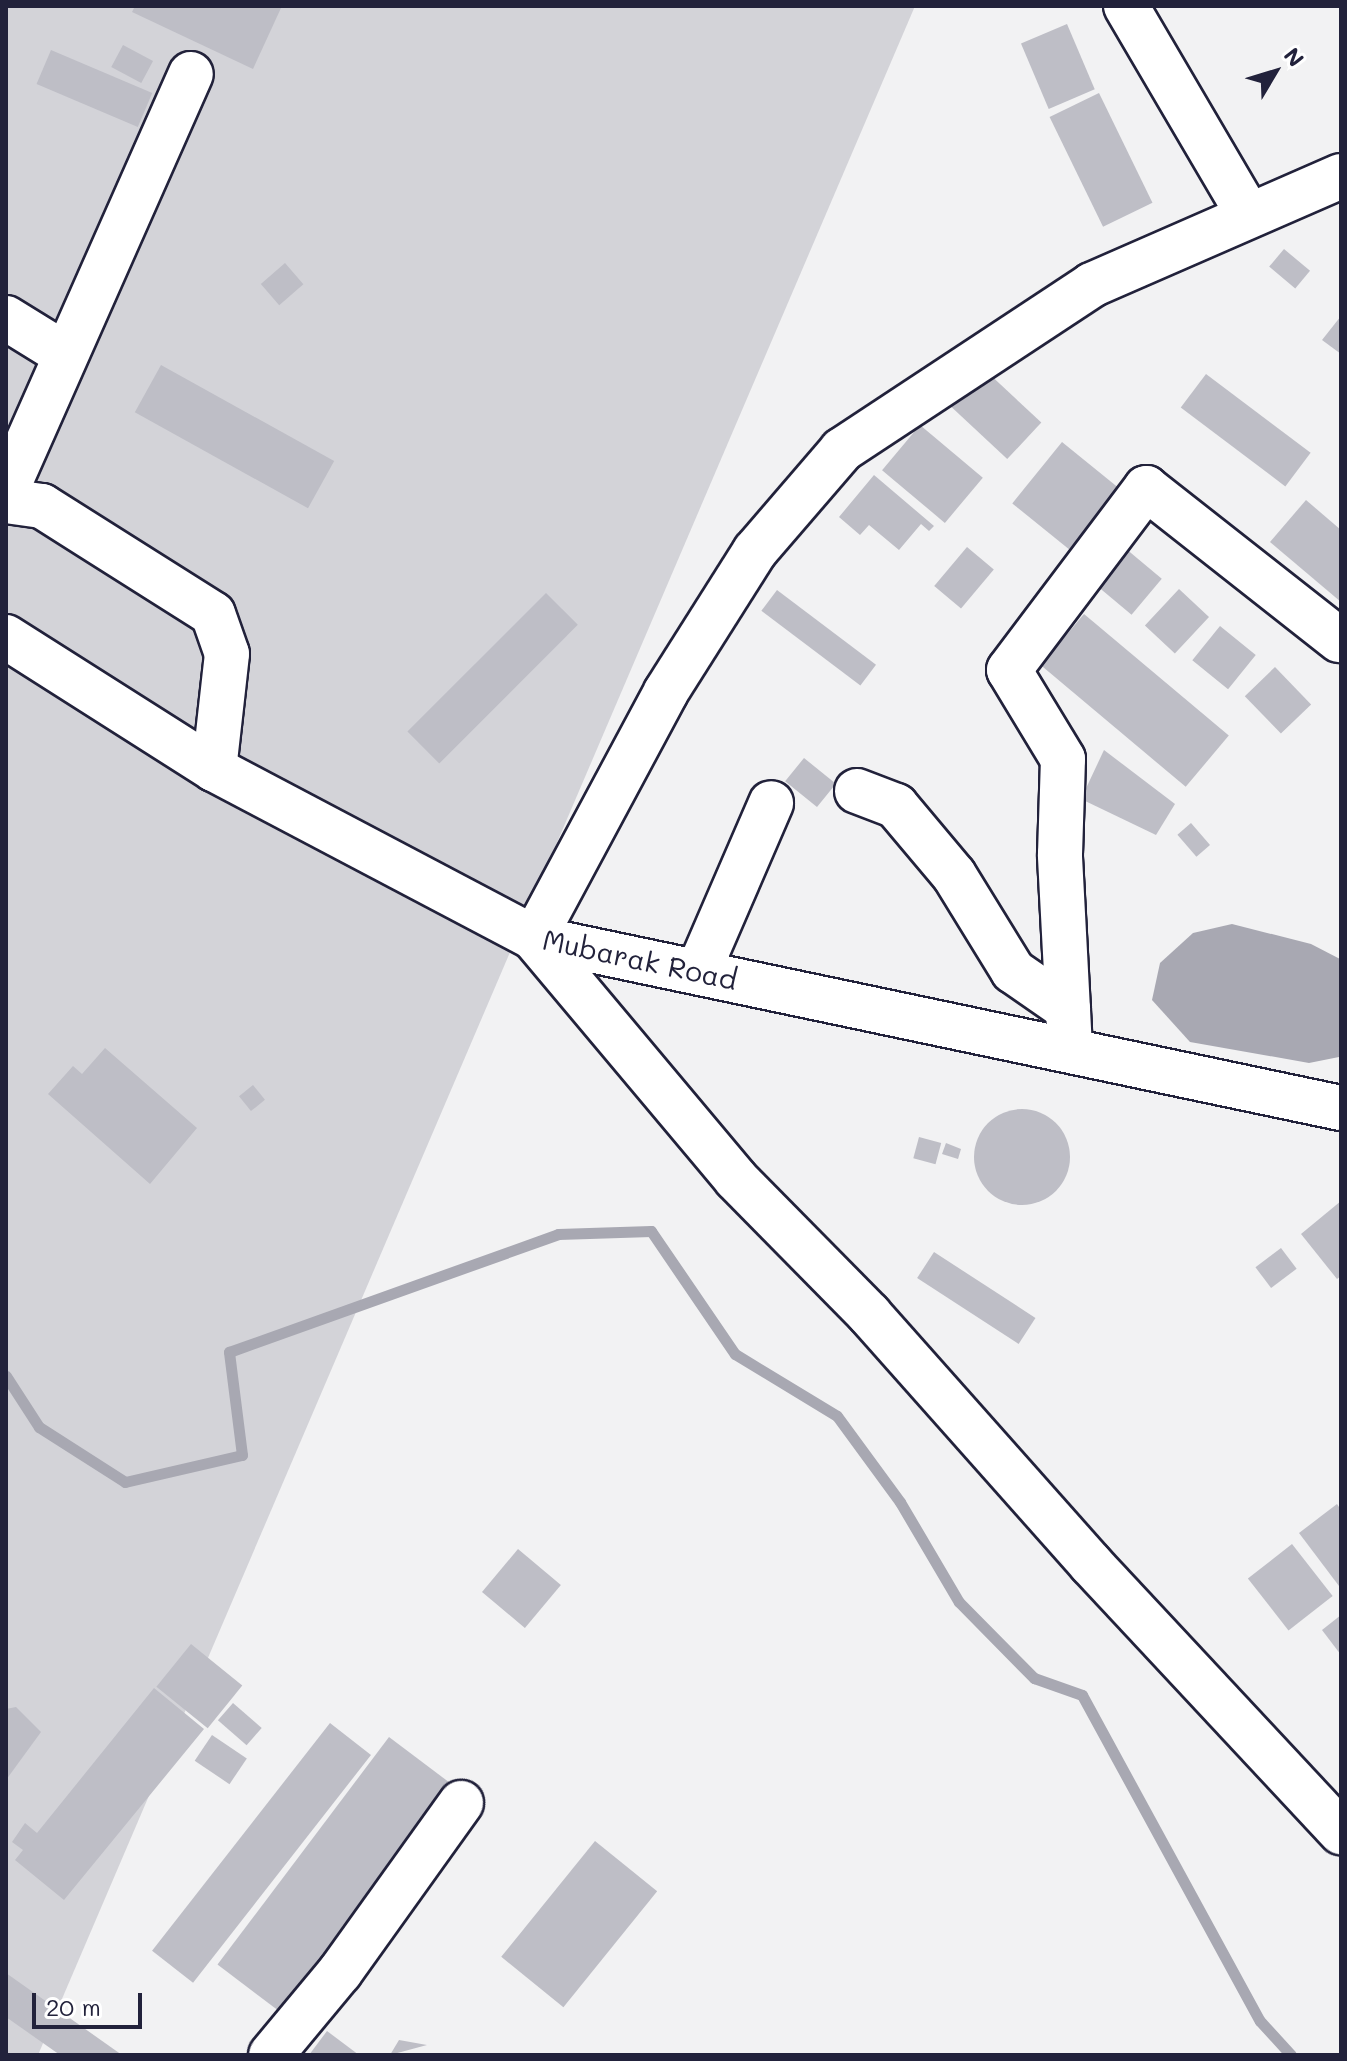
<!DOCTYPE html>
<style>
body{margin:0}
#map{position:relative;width:1347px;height:2061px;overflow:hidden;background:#f2f2f3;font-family:Mali,sans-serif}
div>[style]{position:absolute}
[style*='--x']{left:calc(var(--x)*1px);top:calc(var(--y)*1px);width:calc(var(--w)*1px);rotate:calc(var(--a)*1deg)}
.green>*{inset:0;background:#d3d3d8}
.water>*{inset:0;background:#a8a8b2}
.stream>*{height:11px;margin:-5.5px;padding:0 5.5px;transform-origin:5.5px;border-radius:5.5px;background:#a8a8b2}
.building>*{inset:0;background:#bebec6;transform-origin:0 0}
.round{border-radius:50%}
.roads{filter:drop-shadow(2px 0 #22223b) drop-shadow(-2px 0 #22223b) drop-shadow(0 2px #22223b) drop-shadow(0 -2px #22223b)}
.street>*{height:44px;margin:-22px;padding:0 22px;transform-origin:22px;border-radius:22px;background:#fff}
.secondary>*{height:44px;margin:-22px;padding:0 22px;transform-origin:22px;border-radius:22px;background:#fff}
span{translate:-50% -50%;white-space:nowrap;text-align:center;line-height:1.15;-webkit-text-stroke:6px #fff;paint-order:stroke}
.street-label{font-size:28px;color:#22223b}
.frame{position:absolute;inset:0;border:8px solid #22223b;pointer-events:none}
.north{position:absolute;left:1235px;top:32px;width:80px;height:80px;-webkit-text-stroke:6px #fff;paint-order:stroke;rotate:52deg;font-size:22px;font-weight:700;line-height:32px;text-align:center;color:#22223b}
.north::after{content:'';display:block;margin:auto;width:28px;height:36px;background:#22223b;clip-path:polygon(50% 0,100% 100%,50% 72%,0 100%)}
.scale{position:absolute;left:32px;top:1993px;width:110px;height:36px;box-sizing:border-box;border:4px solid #22223b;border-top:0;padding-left:10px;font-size:24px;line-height:28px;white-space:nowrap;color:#22223b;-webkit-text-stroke:6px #fff;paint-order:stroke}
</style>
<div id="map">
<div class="green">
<i style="clip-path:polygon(6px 6px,915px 6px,38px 2055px,6px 2055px)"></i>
</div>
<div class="water">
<i style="clip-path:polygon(1232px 924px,1311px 944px,1340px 959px,1339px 1057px,1309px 1063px,1190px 1042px,1152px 1000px,1160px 963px,1193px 933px)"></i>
</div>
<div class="stream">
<i style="--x:6;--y:1376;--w:61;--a:57.1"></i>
<i style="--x:39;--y:1427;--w:102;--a:32.6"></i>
<i style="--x:125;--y:1482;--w:120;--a:-13"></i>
<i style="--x:242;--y:1455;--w:104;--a:-97.2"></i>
<i style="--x:229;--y:1352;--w:350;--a:-19.7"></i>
<i style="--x:558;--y:1234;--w:93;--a:-1.8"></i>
<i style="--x:651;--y:1231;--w:149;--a:55.7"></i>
<i style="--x:735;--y:1354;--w:119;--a:31.3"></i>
<i style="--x:837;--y:1416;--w:107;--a:53.8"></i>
<i style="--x:900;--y:1502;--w:116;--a:59.5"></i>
<i style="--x:959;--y:1602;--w:107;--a:45.4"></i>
<i style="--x:1034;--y:1678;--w:51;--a:19.5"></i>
<i style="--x:1082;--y:1695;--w:371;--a:61.4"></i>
<i style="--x:1260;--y:2021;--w:46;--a:47.6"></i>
</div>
<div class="building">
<i style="clip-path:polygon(135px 6px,277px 6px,281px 8px,253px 69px,132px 12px)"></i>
<i style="left:1067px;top:24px;width:71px;height:50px;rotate:67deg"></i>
<i style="left:123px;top:45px;width:34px;height:25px;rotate:28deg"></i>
<i style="left:51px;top:50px;width:110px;height:37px;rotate:23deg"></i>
<i style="left:1099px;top:93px;width:122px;height:55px;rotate:64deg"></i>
<i style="left:1284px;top:249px;width:34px;height:23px;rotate:40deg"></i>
<i style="left:285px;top:263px;width:28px;height:32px;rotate:49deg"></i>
<i style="clip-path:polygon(1341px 316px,1341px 354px,1322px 340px)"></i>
<i style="left:161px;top:365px;width:198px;height:54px;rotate:29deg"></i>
<i style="left:985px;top:370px;width:77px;height:50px;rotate:43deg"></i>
<i style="left:1206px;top:374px;width:131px;height:42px;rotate:37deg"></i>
<i style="left:920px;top:425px;width:82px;height:59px;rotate:40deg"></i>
<i style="left:1062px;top:442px;width:73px;height:79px;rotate:39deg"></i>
<i style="clip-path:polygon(874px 475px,934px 526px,929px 531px,921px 524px,899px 550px,869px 525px,860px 535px,839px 517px)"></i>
<i style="clip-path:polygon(1306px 500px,1341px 530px,1341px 602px,1270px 542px)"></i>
<i style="left:967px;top:547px;width:35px;height:51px;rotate:40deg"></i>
<i style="left:1125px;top:548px;width:48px;height:47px;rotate:40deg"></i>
<i style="left:1179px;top:589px;width:41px;height:50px;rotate:43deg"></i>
<i style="left:777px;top:590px;width:124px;height:26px;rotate:37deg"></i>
<i style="left:546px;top:593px;width:45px;height:196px;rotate:45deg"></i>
<i style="left:1084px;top:614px;width:189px;height:67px;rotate:40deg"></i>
<i style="left:1220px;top:626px;width:46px;height:44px;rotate:39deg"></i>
<i style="left:1275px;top:667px;width:52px;height:42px;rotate:46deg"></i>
<i style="clip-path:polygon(1104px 750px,1175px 804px,1156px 835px,1081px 799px)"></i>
<i style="left:804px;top:758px;width:41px;height:30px;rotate:39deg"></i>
<i style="left:1191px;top:823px;width:29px;height:18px;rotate:49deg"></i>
<i style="clip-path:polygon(105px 1048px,197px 1128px,150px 1184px,48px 1094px,73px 1066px,82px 1074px)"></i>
<i style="left:253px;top:1085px;width:19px;height:18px;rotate:51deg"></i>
<i class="round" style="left:974px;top:1109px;width:96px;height:96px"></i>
<i style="left:919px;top:1137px;width:23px;height:22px;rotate:15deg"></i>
<i style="clip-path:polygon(946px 1143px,961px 1149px,958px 1159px,942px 1154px)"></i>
<i style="clip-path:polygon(1341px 1201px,1341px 1276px,1337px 1279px,1301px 1234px)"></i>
<i style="left:1281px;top:1248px;width:26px;height:32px;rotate:53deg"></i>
<i style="left:934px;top:1252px;width:121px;height:31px;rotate:33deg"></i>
<i style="clip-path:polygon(1337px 1504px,1341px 1510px,1339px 1586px,1299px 1533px)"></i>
<i style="left:1292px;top:1544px;width:66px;height:56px;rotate:52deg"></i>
<i style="left:518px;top:1549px;width:56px;height:56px;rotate:40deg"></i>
<i style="clip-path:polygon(1341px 1615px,1341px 1655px,1322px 1630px)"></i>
<i style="left:191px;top:1644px;width:66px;height:55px;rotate:39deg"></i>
<i style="clip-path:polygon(154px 1688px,204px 1729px,64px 1900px,15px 1860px,23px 1850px,12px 1842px,25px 1823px,37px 1833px)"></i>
<i style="left:233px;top:1703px;width:38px;height:23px;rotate:41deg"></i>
<i style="clip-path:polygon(16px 1707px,41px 1732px,6px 1780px,6px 1709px)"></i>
<i style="left:330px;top:1723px;width:52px;height:289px;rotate:38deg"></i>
<i style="left:212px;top:1735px;width:42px;height:31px;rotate:34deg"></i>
<i style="left:389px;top:1737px;width:79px;height:285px;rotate:37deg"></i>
<i style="left:595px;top:1841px;width:80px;height:149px;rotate:39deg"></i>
<i style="clip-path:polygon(6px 1973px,122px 2055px,60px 2055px,6px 2017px)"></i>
<i style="clip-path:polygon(327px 2031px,359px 2055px,309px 2055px)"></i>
<i style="clip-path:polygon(399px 2040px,427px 2045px,390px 2055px)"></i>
</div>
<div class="roads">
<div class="street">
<i style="--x:1126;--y:6;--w:243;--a:59.6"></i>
<i style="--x:1341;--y:176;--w:272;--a:156.4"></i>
<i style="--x:1092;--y:285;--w:300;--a:146.6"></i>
<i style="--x:842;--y:450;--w:133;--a:130.7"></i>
<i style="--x:755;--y:551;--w:167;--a:122.3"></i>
<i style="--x:666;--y:692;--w:279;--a:118.2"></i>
<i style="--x:534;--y:938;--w:314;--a:50"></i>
<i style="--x:736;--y:1179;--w:190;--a:45.4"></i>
<i style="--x:869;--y:1314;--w:334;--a:48.4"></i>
<i style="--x:1091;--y:1564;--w:367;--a:47"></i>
<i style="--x:6;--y:318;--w:70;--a:31.7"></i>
<i style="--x:6;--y:491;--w:456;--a:-66.1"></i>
<i style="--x:6;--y:501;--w:36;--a:8"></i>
<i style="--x:42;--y:506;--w:202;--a:32.3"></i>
<i style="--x:213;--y:614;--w:42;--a:70.7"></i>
<i style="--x:227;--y:654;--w:116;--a:96.4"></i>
<i style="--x:857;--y:791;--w:42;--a:21"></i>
<i style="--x:896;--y:806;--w:90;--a:50"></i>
<i style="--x:954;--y:875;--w:113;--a:58.4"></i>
<i style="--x:1013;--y:971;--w:67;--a:34.6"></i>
<i style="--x:698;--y:972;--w:184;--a:-66.6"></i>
<i style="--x:1070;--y:1048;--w:194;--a:-93"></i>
<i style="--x:1060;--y:854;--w:95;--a:-88.2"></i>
<i style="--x:1063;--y:759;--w:104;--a:-121.2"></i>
<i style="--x:1009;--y:670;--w:228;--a:-53"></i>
<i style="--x:1146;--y:488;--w:246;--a:38.2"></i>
<i style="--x:271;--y:2055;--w:108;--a:-50.3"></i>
<i style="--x:340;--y:1972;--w:208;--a:-54.4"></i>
</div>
<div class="secondary">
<i style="--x:6;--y:637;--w:246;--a:32.4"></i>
<i style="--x:214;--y:769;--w:362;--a:27.8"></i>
<i style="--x:534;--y:938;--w:825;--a:11.9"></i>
</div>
</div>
<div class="street-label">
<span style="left:640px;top:959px;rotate:12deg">Mubarak Road</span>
</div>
<div class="frame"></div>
<div class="north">N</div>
<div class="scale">20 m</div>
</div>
